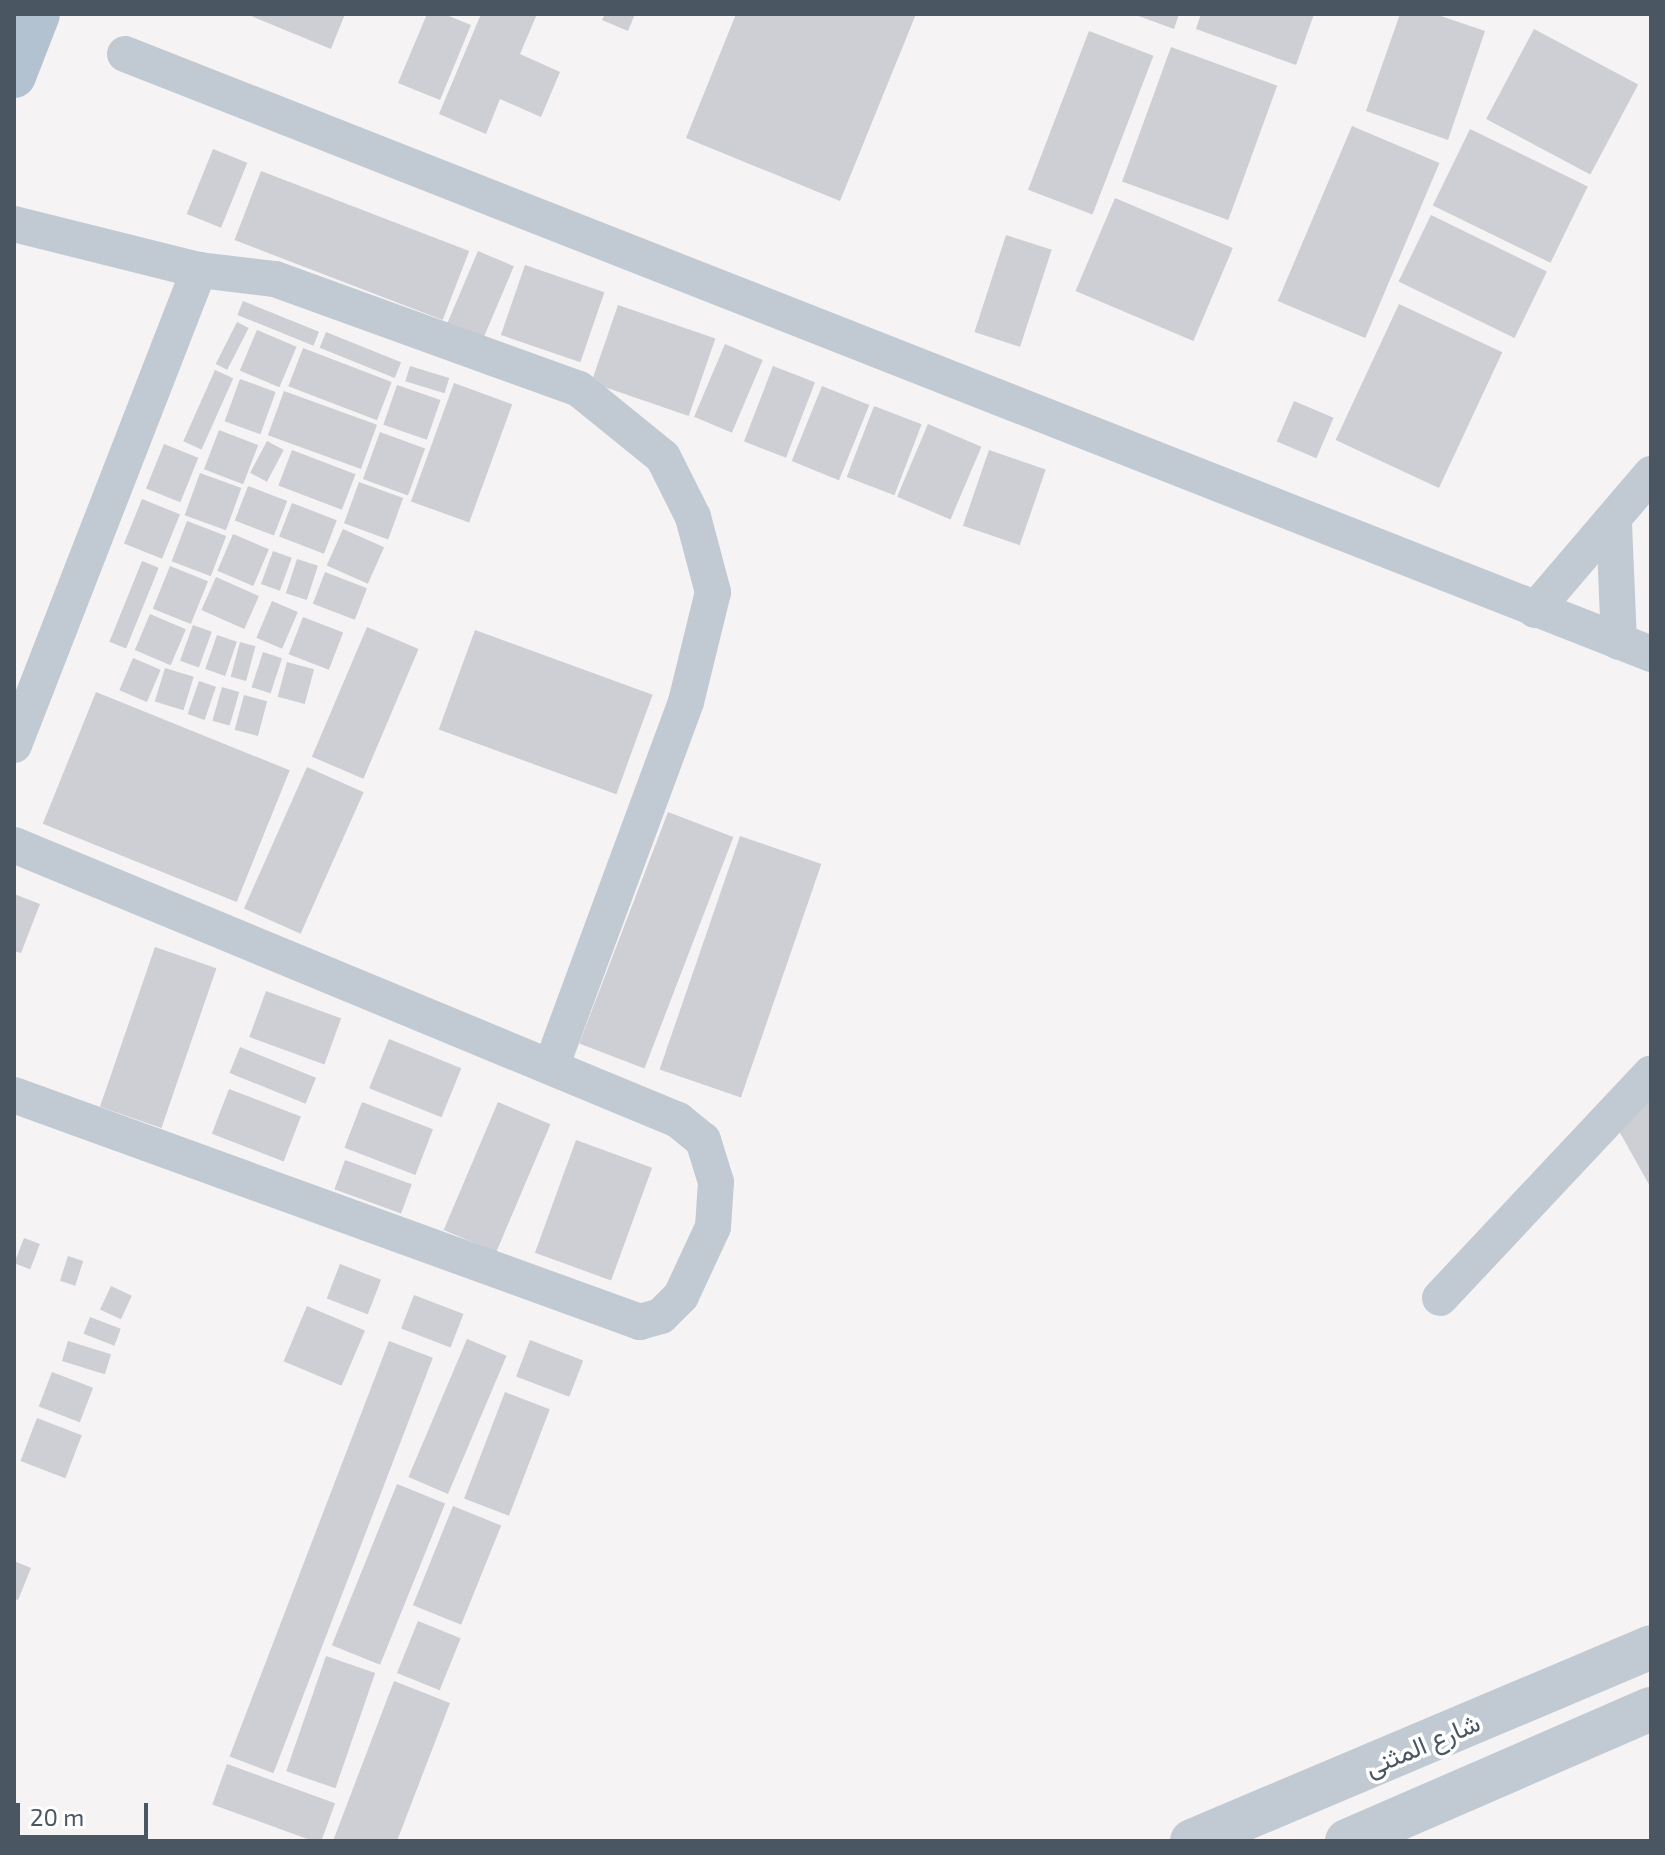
<!DOCTYPE html>
<meta charset="utf-8">
<style>
body{margin:0}
#map{position:relative;width:1665px;height:1855px;overflow:hidden;background:#f5f3f3;font-family:"Exo 2",Vazirmatn,sans-serif}
div>[style]{position:absolute}
[style*='--x']{left:calc(var(--x)*1px);top:calc(var(--y)*1px);width:calc(var(--w)*1px);rotate:calc(var(--a)*1deg)}
.building>*{inset:0;background:#cdcfd5;transform-origin:0 0}
.minor>*{height:36px;margin:-18px;padding:0 18px;transform-origin:18px;border-radius:18px;background:#c1cad2}
.tertiary>*{height:44px;margin:-22px;padding:0 22px;transform-origin:22px;border-radius:22px;background:#c1cad2}
.primary>*{height:44px;margin:-22px;padding:0 22px;transform-origin:22px;border-radius:22px;background:#b3c2d1}
span{translate:-50% -50%;white-space:nowrap;text-align:center;line-height:1.15;-webkit-text-stroke:7px #fff;paint-order:stroke}
.street-label{font-size:26px;color:#4a5661}
.frame{position:absolute;inset:0;border:16px solid #4a5661;pointer-events:none}
.scale{position:absolute;left:16px;top:1803px;width:132px;height:36px;box-sizing:border-box;border:4px solid #4a5661;border-top:0;padding-left:10px;font-size:24px;line-height:28px;white-space:nowrap;color:#4a5661;-webkit-text-stroke:6px #fff;paint-order:stroke}
</style>
<div id="map">
<div class="building">
<i style="clip-path:polygon(246px 14px,345px 14px,331px 49px)"></i>
<i style="clip-path:polygon(427px 14px,444px 14px,471px 25px,440px 100px,398px 83px)"></i>
<i style="clip-path:polygon(481px 14px,537px 14px,520px 54px,560px 72px,541px 117px,500px 99px,486px 134px,439px 114px)"></i>
<i style="clip-path:polygon(605px 14px,635px 14px,628px 31px,602px 20px)"></i>
<i style="clip-path:polygon(736px 14px,916px 14px,840px 201px,686px 138px)"></i>
<i style="clip-path:polygon(1133px 14px,1179px 14px,1174px 29px)"></i>
<i style="clip-path:polygon(1201px 14px,1314px 14px,1296px 65px,1196px 29px)"></i>
<i style="clip-path:polygon(1400px 14px,1435px 14px,1485px 31px,1448px 140px,1366px 111px)"></i>
<i style="left:1534px;top:29px;width:118px;height:102px;rotate:28deg"></i>
<i style="left:1089px;top:31px;width:69px;height:170px;rotate:21deg"></i>
<i style="left:1171px;top:47px;width:113px;height:143px;rotate:20deg"></i>
<i style="left:1352px;top:126px;width:95px;height:190px;rotate:23deg"></i>
<i style="left:1470px;top:129px;width:131px;height:85px;rotate:26deg"></i>
<i style="left:213px;top:149px;width:37px;height:70px;rotate:22deg"></i>
<i style="left:261px;top:171px;width:223px;height:74px;rotate:21deg"></i>
<i style="left:1115px;top:198px;width:128px;height:101px;rotate:23deg"></i>
<i style="left:1431px;top:215px;width:129px;height:74px;rotate:26deg"></i>
<i style="left:1006px;top:235px;width:48px;height:102px;rotate:18deg"></i>
<i style="left:478px;top:251px;width:39px;height:84px;rotate:23deg"></i>
<i style="left:525px;top:265px;width:84px;height:74px;rotate:19deg"></i>
<i style="left:243px;top:301px;width:82px;height:15px;rotate:22deg"></i>
<i style="left:1399px;top:304px;width:114px;height:150px;rotate:25deg"></i>
<i style="left:618px;top:305px;width:103px;height:82px;rotate:19deg"></i>
<i style="left:237px;top:322px;width:13px;height:47px;rotate:27deg"></i>
<i style="left:257px;top:330px;width:43px;height:44px;rotate:23deg"></i>
<i style="left:326px;top:332px;width:81px;height:17px;rotate:22deg"></i>
<i style="left:725px;top:344px;width:41px;height:79px;rotate:23deg"></i>
<i style="left:303px;top:348px;width:95px;height:41px;rotate:21deg"></i>
<i style="left:410px;top:366px;width:41px;height:16px;rotate:17deg"></i>
<i style="left:773px;top:366px;width:45px;height:81px;rotate:21deg"></i>
<i style="left:215px;top:370px;width:20px;height:78px;rotate:24deg"></i>
<i style="left:240px;top:379px;width:38px;height:45px;rotate:20deg"></i>
<i style="left:454px;top:383px;width:62px;height:126px;rotate:20deg"></i>
<i style="left:397px;top:385px;width:46px;height:42px;rotate:19deg"></i>
<i style="left:822px;top:386px;width:51px;height:81px;rotate:22deg"></i>
<i style="left:284px;top:391px;width:99px;height:47px;rotate:20deg"></i>
<i style="left:1294px;top:401px;width:43px;height:44px;rotate:23deg"></i>
<i style="left:874px;top:406px;width:51px;height:76px;rotate:21deg"></i>
<i style="left:928px;top:424px;width:58px;height:79px;rotate:23deg"></i>
<i style="left:219px;top:430px;width:42px;height:42px;rotate:21deg"></i>
<i style="left:380px;top:432px;width:48px;height:50px;rotate:20deg"></i>
<i style="left:267px;top:441px;width:19px;height:36px;rotate:28deg"></i>
<i style="left:164px;top:444px;width:37px;height:48px;rotate:22deg"></i>
<i style="left:292px;top:450px;width:68px;height:38px;rotate:21deg"></i>
<i style="left:989px;top:450px;width:60px;height:80px;rotate:19deg"></i>
<i style="left:200px;top:473px;width:44px;height:45px;rotate:20deg"></i>
<i style="left:359px;top:482px;width:47px;height:44px;rotate:20deg"></i>
<i style="left:248px;top:486px;width:42px;height:37px;rotate:21deg"></i>
<i style="left:142px;top:499px;width:41px;height:48px;rotate:22deg"></i>
<i style="left:292px;top:503px;width:48px;height:36px;rotate:21deg"></i>
<i style="left:187px;top:521px;width:42px;height:43px;rotate:21deg"></i>
<i style="left:343px;top:529px;width:45px;height:40px;rotate:24deg"></i>
<i style="left:233px;top:534px;width:39px;height:40px;rotate:23deg"></i>
<i style="left:273px;top:551px;width:20px;height:35px;rotate:20deg"></i>
<i style="left:297px;top:559px;width:22px;height:36px;rotate:18deg"></i>
<i style="left:142px;top:561px;width:18px;height:87px;rotate:22deg"></i>
<i style="left:170px;top:566px;width:41px;height:46px;rotate:22deg"></i>
<i style="left:325px;top:572px;width:45px;height:34px;rotate:21deg"></i>
<i style="left:216px;top:577px;width:47px;height:36px;rotate:24deg"></i>
<i style="left:272px;top:601px;width:28px;height:40px;rotate:23deg"></i>
<i style="left:150px;top:614px;width:39px;height:39px;rotate:23deg"></i>
<i style="left:303px;top:617px;width:43px;height:40px;rotate:21deg"></i>
<i style="left:193px;top:625px;width:20px;height:38px;rotate:20deg"></i>
<i style="left:367px;top:627px;width:56px;height:141px;rotate:23deg"></i>
<i style="left:475px;top:630px;width:189px;height:106px;rotate:20deg"></i>
<i style="left:217px;top:635px;width:21px;height:36px;rotate:19deg"></i>
<i style="left:240px;top:642px;width:16px;height:36px;rotate:15deg"></i>
<i style="left:263px;top:652px;width:20px;height:37px;rotate:18deg"></i>
<i style="left:133px;top:658px;width:30px;height:35px;rotate:23deg"></i>
<i style="left:287px;top:662px;width:28px;height:36px;rotate:15deg"></i>
<i style="left:165px;top:668px;width:30px;height:35px;rotate:17deg"></i>
<i style="left:199px;top:681px;width:18px;height:35px;rotate:19deg"></i>
<i style="left:222px;top:687px;width:18px;height:35px;rotate:16deg"></i>
<i style="left:96px;top:692px;width:209px;height:142px;rotate:22deg"></i>
<i style="left:244px;top:695px;width:24px;height:36px;rotate:15deg"></i>
<i style="left:307px;top:767px;width:62px;height:155px;rotate:24deg"></i>
<i style="left:668px;top:812px;width:70px;height:248px;rotate:21deg"></i>
<i style="left:740px;top:836px;width:86px;height:247px;rotate:19deg"></i>
<i style="clip-path:polygon(14px 894px,40px 904px,21px 953px,14px 951px)"></i>
<i style="left:155px;top:947px;width:65px;height:169px;rotate:19deg"></i>
<i style="left:266px;top:991px;width:80px;height:49px;rotate:20deg"></i>
<i style="left:389px;top:1039px;width:78px;height:53px;rotate:22deg"></i>
<i style="left:240px;top:1047px;width:82px;height:28px;rotate:22deg"></i>
<i style="left:229px;top:1089px;width:77px;height:48px;rotate:21deg"></i>
<i style="clip-path:polygon(1651px 1092px,1651px 1188px,1610px 1115px)"></i>
<i style="left:362px;top:1102px;width:76px;height:49px;rotate:21deg"></i>
<i style="left:498px;top:1102px;width:57px;height:139px;rotate:23deg"></i>
<i style="left:576px;top:1140px;width:81px;height:120px;rotate:20deg"></i>
<i style="left:345px;top:1160px;width:71px;height:31px;rotate:20deg"></i>
<i style="left:24px;top:1238px;width:17px;height:27px;rotate:21deg"></i>
<i style="left:68px;top:1256px;width:16px;height:26px;rotate:18deg"></i>
<i style="left:340px;top:1264px;width:44px;height:37px;rotate:21deg"></i>
<i style="left:111px;top:1286px;width:23px;height:26px;rotate:25deg"></i>
<i style="left:414px;top:1295px;width:53px;height:36px;rotate:21deg"></i>
<i style="left:307px;top:1306px;width:63px;height:60px;rotate:23deg"></i>
<i style="left:90px;top:1317px;width:33px;height:18px;rotate:21deg"></i>
<i style="left:467px;top:1339px;width:43px;height:150px;rotate:23deg"></i>
<i style="left:530px;top:1340px;width:57px;height:39px;rotate:21deg"></i>
<i style="left:68px;top:1341px;width:45px;height:21px;rotate:17deg"></i>
<i style="left:389px;top:1341px;width:47px;height:445px;rotate:21deg"></i>
<i style="left:52px;top:1372px;width:44px;height:37px;rotate:21deg"></i>
<i style="left:505px;top:1392px;width:48px;height:114px;rotate:21deg"></i>
<i style="left:37px;top:1418px;width:48px;height:46px;rotate:21deg"></i>
<i style="left:397px;top:1484px;width:52px;height:174px;rotate:22deg"></i>
<i style="left:453px;top:1506px;width:52px;height:107px;rotate:22deg"></i>
<i style="clip-path:polygon(14px 1561px,31px 1568px,18px 1600px,14px 1599px)"></i>
<i style="left:418px;top:1621px;width:46px;height:56px;rotate:22deg"></i>
<i style="left:326px;top:1656px;width:52px;height:122px;rotate:19deg"></i>
<i style="clip-path:polygon(394px 1681px,450px 1703px,397px 1841px,333px 1841px)"></i>
<i style="left:227px;top:1764px;width:115px;height:43px;rotate:20deg"></i>
</div>
<div class="minor">
<i style="--x:125;--y:54;--w:1640;--a:21.46"></i>
<i style="--x:14;--y:224;--w:191;--a:14"></i>
<i style="--x:199;--y:270;--w:77;--a:6.8"></i>
<i style="--x:275;--y:279;--w:323;--a:19.9"></i>
<i style="--x:579;--y:389;--w:108;--a:39"></i>
<i style="--x:663;--y:457;--w:67;--a:63.4"></i>
<i style="--x:693;--y:517;--w:78;--a:75.1"></i>
<i style="--x:713;--y:592;--w:113;--a:103.8"></i>
<i style="--x:686;--y:702;--w:388;--a:110.3"></i>
<i style="--x:1614;--y:523;--w:119;--a:87.6"></i>
<i style="--x:1535;--y:610;--w:179;--a:-49.5"></i>
<i style="--x:14;--y:745;--w:510;--a:-68.72"></i>
<i style="--x:14;--y:845;--w:719;--a:22.5"></i>
<i style="--x:678;--y:1120;--w:32;--a:39"></i>
<i style="--x:703;--y:1140;--w:44;--a:72.8"></i>
<i style="--x:716;--y:1182;--w:45;--a:93.8"></i>
<i style="--x:713;--y:1227;--w:76;--a:114.9"></i>
<i style="--x:681;--y:1296;--w:28;--a:135"></i>
<i style="--x:661;--y:1316;--w:22;--a:164"></i>
<i style="--x:640;--y:1322;--w:666;--a:-160.07"></i>
<i style="--x:1440;--y:1298;--w:308;--a:-46.8"></i>
</div>
<div class="tertiary">
<i style="--x:1192;--y:1841;--w:498;--a:-22.9"></i>
<i style="--x:1347;--y:1841;--w:331;--a:-23.5"></i>
</div>
<div class="primary">
<i style="--x:14;--y:76;--w:66;--a:-68.8"></i>
</div>
<div class="street-label">
<span style="left:1422px;top:1744px;rotate:-23deg">شارع المثنى</span>
</div>
<div class="frame"></div>
<div class="scale">20 m</div>
</div>
